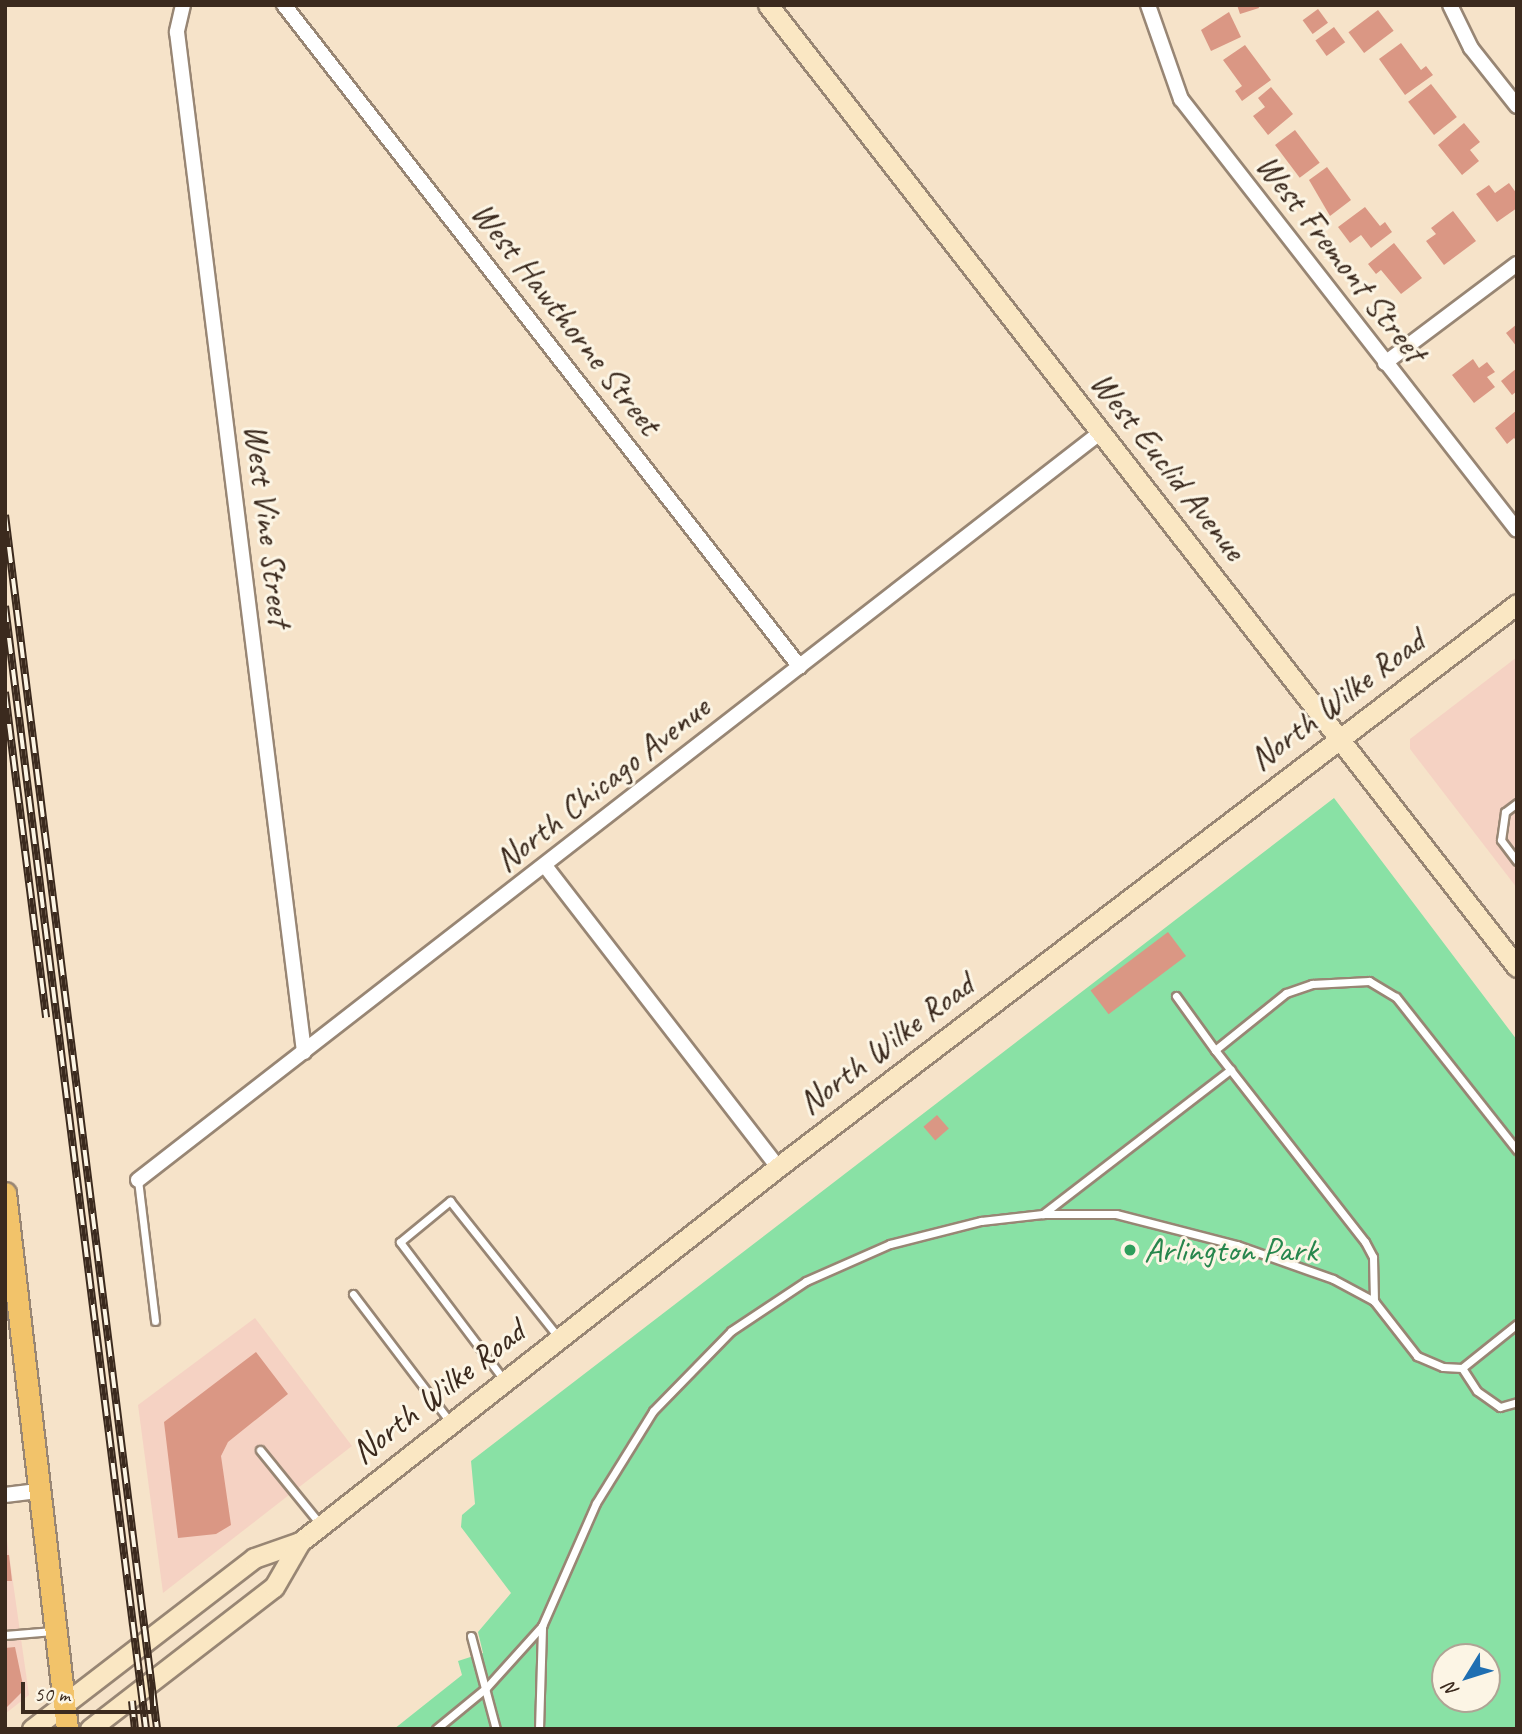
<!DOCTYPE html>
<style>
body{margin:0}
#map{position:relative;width:1522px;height:1734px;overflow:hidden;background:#f6e3c9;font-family:Caveat,sans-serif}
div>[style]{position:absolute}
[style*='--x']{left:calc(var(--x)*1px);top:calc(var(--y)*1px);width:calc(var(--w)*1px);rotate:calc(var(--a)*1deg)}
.built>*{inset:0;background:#f5d2c3}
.green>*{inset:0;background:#89e1a5}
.building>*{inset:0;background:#da9784;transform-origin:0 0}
.roads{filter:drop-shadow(2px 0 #988674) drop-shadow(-2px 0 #988674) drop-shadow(0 2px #988674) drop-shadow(0 -2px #988674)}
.service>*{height:7px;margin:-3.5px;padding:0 3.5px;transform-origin:3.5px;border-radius:3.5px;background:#fff}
.minor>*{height:14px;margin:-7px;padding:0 7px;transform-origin:7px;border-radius:7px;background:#fff}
.secondary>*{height:19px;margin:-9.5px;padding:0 9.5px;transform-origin:9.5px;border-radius:9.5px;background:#fae7c3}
.primary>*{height:21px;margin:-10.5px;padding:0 10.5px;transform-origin:10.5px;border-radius:10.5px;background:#f2c36a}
.rail>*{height:8px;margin-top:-4px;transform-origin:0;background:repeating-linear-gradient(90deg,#fcf5e5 0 16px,#3b2a1e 0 32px);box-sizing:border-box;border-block:2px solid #3b2a1e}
.dots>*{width:19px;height:19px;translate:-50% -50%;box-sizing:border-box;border:4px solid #fcf5e5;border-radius:50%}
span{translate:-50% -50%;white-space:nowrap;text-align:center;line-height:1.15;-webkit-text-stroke:6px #fcf5e5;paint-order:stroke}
.street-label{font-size:35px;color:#3b2a1e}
.leisure-label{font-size:35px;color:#27864d}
.left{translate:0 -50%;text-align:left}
.frame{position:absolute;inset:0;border:7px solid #3b2a1e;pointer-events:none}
.north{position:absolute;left:1431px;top:1643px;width:70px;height:70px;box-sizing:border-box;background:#fcf5e5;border:2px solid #afa495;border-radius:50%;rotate:232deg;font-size:19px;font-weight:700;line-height:28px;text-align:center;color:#3b2a1e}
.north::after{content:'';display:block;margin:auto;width:24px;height:32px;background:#1f6fb2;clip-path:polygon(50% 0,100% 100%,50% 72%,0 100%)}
.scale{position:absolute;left:21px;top:1682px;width:133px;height:32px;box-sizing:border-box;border:4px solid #3b2a1e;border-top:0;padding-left:9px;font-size:21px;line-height:24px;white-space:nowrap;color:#3b2a1e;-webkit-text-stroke:5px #fcf5e5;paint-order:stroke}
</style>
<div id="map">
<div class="built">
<i style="clip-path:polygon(1517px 657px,1517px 888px,1410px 749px,1410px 739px)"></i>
<i style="clip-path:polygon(255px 1318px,352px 1446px,163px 1593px,138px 1405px)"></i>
<i style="clip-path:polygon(5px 1526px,29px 1695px,5px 1714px)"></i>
</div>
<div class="green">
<i style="clip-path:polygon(evenodd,1334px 798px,1517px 1040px,1517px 1729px,394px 1729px,462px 1675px,458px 1661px,483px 1653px,478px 1632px,511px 1593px,461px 1527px,462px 1515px,475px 1504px,471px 1461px,1334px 798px,1445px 1657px,1487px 1657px,1487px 1699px,1445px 1699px,1445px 1657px)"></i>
</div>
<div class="building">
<i style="clip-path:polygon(1237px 5px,1258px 5px,1259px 8px,1240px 14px)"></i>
<i style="left:1318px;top:9px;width:17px;height:19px;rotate:54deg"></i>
<i style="left:1378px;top:10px;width:26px;height:37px;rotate:53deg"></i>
<i style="clip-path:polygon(1229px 12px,1241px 37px,1211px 51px,1201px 30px)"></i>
<i style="left:1334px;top:27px;width:19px;height:23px;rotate:54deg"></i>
<i style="clip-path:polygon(1401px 43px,1421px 70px,1426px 66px,1433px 75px,1405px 95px,1379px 59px)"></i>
<i style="clip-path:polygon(1245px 45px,1271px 80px,1242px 101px,1235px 91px,1242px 86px,1223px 60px)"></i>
<i style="left:1431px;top:84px;width:42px;height:29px;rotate:52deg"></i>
<i style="clip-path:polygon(1271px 87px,1293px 114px,1268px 135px,1253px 116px,1265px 107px,1258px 98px)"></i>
<i style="clip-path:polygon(1464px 123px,1480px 142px,1470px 150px,1479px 161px,1462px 175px,1438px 145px)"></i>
<i style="left:1295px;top:130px;width:41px;height:25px;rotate:53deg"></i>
<i style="clip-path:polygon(1327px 167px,1351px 200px,1330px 216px,1309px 180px)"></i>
<i style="clip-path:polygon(1509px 183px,1517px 194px,1517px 208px,1497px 222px,1476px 194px,1489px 185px,1495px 193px)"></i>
<i style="clip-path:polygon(1365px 207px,1380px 226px,1385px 222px,1392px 232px,1371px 248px,1361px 235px,1350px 243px,1338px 227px)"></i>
<i style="clip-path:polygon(1453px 211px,1476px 241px,1444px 265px,1426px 241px,1436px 234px,1431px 228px)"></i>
<i style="clip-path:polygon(1394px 243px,1422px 278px,1401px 294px,1381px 270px,1376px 274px,1368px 264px)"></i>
<i style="clip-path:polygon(1517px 324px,1517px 347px,1506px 333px)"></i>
<i style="clip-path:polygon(1473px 359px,1479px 368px,1487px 362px,1495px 372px,1487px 377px,1495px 387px,1474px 403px,1452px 375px)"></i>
<i style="clip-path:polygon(1517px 368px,1517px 391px,1512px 395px,1501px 381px)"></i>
<i style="clip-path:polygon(1517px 410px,1517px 441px,1514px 438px,1507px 444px,1495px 428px)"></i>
<i style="left:1168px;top:932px;width:30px;height:97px;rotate:53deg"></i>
<i style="left:937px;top:1115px;width:18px;height:18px;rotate:49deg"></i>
<i style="clip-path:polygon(256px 1352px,288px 1394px,228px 1442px,221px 1456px,231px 1525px,216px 1534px,178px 1538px,164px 1422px)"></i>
<i style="clip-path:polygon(5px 1555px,9px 1555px,12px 1581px,5px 1581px)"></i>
<i style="clip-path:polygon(15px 1647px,24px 1690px,5px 1709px,5px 1648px)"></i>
</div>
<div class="roads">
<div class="service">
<i style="--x:1517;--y:803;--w:15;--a:143"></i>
<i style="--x:1505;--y:812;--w:28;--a:98"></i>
<i style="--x:1501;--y:840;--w:26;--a:53"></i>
<i style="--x:1176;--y:996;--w:67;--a:54.2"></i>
<i style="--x:1215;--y:1050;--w:91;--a:-38.8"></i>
<i style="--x:1286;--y:993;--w:28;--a:-19"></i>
<i style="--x:1312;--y:984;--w:57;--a:-3"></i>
<i style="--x:1369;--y:981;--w:31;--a:31"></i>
<i style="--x:1396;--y:997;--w:195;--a:51.7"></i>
<i style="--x:138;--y:1180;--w:142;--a:83.1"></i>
<i style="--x:1043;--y:1214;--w:237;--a:-37.6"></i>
<i style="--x:353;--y:1294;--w:161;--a:52.8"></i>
<i style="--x:1374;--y:1301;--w:70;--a:52"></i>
<i style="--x:1417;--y:1356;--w:28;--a:23"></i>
<i style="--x:1443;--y:1367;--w:19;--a:3"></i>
<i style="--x:1462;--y:1368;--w:70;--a:-38.7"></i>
<i style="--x:1462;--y:1368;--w:27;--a:57"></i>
<i style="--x:1477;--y:1391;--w:28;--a:35"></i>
<i style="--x:1500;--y:1407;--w:18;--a:-16"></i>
<i style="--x:504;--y:1380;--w:173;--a:-127"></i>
<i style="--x:400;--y:1242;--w:65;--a:-39.4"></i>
<i style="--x:450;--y:1201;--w:174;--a:51.5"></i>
<i style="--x:260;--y:1450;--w:97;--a:50.9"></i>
<i style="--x:5;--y:1635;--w:48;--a:-4.8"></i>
<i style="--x:471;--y:1636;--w:96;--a:75"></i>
<i style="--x:436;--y:1729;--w:65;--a:-39.4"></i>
<i style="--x:486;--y:1688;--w:84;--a:-47.9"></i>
<i style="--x:542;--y:1626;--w:134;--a:-66.3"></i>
<i style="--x:596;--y:1503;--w:108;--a:-58.2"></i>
<i style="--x:653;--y:1411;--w:112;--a:-45.7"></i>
<i style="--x:731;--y:1331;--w:90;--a:-33.7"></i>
<i style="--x:806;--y:1281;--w:92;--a:-23.8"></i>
<i style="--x:890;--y:1244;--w:94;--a:-14.2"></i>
<i style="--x:981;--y:1221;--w:62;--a:-6.4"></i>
<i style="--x:1043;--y:1214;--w:73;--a:0"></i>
<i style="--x:1116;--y:1214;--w:125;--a:14.4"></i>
<i style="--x:1237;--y:1245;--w:102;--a:19.5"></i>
<i style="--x:1333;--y:1279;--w:47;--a:28.2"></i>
<i style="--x:1374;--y:1301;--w:44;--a:-91.3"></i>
<i style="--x:1373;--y:1257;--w:17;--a:-118"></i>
<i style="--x:1365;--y:1242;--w:244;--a:-128"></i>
<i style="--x:539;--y:1729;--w:103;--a:-88.3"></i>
</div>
<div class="minor">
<i style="--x:183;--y:5;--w:28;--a:103"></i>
<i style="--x:177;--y:32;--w:1028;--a:82.9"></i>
<i style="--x:284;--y:5;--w:839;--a:52.07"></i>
<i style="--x:1148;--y:5;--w:100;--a:70.7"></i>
<i style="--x:1181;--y:99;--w:546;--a:52.06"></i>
<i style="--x:1450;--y:5;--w:48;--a:64"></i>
<i style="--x:1471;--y:48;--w:74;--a:51.6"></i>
<i style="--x:1385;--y:363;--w:165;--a:-36.9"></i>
<i style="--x:546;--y:867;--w:379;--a:52.3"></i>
<i style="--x:138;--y:1180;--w:1219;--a:-37.84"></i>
<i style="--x:5;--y:1495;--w:35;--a:-7"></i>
</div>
<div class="secondary">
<i style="--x:768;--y:5;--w:1219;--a:52.1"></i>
<i style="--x:32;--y:1729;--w:280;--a:-37.6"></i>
<i style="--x:254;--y:1558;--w:49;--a:-19.2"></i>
<i style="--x:300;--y:1542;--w:608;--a:-38.11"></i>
<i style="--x:778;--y:1167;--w:929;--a:-37.3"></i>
<i style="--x:90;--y:1729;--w:232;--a:-37.7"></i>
<i style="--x:274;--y:1587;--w:52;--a:-60"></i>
</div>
<div class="primary">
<i style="--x:5;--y:1193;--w:540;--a:83.4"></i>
</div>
</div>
<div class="rail">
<i style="--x:5;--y:515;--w:1223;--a:82.86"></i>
<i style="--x:5;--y:606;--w:1132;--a:82.84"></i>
<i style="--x:5;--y:692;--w:328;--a:82.8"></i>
<i style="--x:132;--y:1701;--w:28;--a:84"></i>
</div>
<div class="dots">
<i style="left:1130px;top:1250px;background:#2e9e5b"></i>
</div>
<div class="street-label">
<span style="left:1341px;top:258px;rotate:52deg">West Fremont Street</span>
<span style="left:566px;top:318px;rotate:52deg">West Hawthorne Street</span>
<span style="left:1168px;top:466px;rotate:52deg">West Euclid Avenue</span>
<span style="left:268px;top:525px;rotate:83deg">West Vine Street</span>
<span style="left:1337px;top:700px;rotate:-37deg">North Wilke Road</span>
<span style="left:602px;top:784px;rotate:-38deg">North Chicago Avenue</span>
<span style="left:886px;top:1044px;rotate:-37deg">North Wilke Road</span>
<span style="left:438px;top:1392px;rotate:-38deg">North Wilke Road</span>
</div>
<div class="leisure-label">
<span class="left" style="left:1144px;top:1250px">Arlington Park</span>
</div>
<div class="frame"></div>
<div class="north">N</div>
<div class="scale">50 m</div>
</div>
